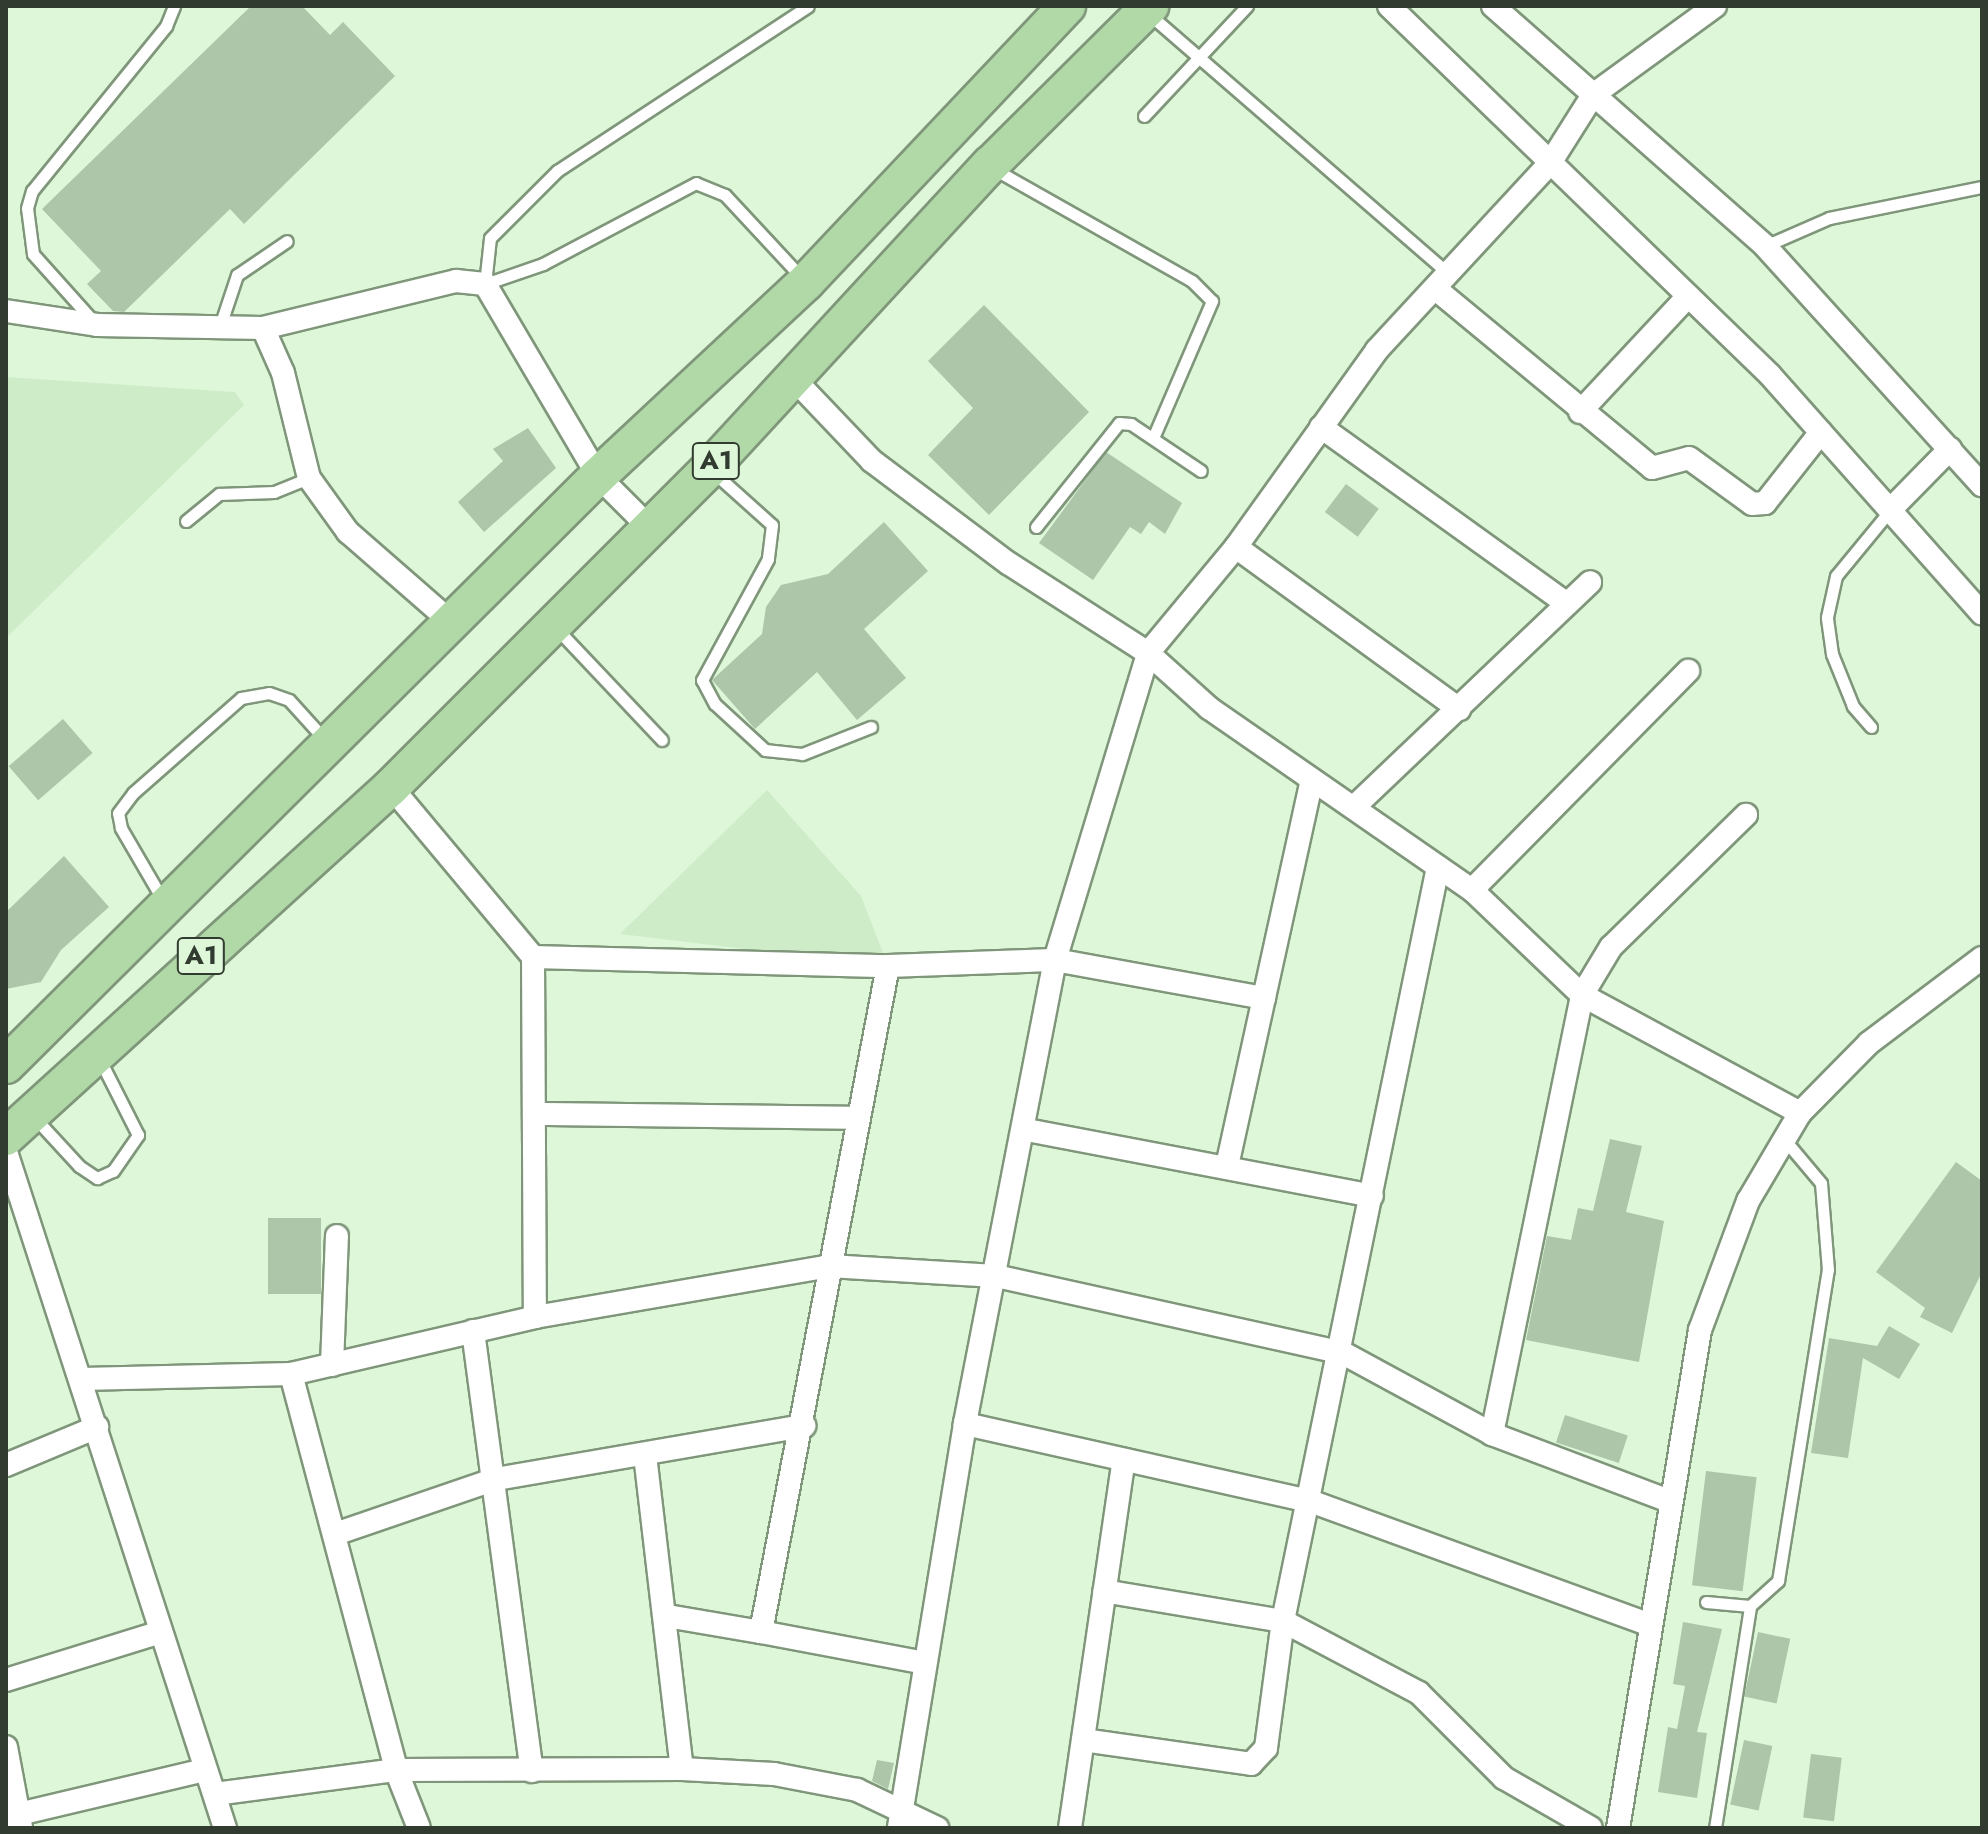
<!DOCTYPE html>
<style>
body{margin:0}
#map{position:relative;width:1988px;height:1834px;overflow:hidden;background:#def7d9;font-family:Jost,sans-serif}
div>[style]{position:absolute}
[style*='--x']{left:calc(var(--x)*1px);top:calc(var(--y)*1px);width:calc(var(--w)*1px);rotate:calc(var(--a)*1deg)}
.built>*{inset:0;background:#ceecc8}
.building>*{inset:0;background:#adc5a8;transform-origin:0 0}
.roads{filter:drop-shadow(2px 0 #7f967a) drop-shadow(-2px 0 #7f967a) drop-shadow(0 2px #7f967a) drop-shadow(0 -2px #7f967a)}
.service>*{height:11px;margin:-5.5px;padding:0 5.5px;transform-origin:5.5px;border-radius:5.5px;background:#fff}
.minor>*{height:22px;margin:-11px;padding:0 11px;transform-origin:11px;border-radius:11px;background:#fff}
.primary>*{height:36px;margin:-18px;padding:0 18px;transform-origin:18px;border-radius:18px;background:#b0d9a7}
span{translate:-50% -50%;white-space:nowrap;text-align:center;line-height:1.15;-webkit-text-stroke:8px #def7d9;paint-order:stroke}
.shield-label span{padding:2px 6px;background:#def7d9;border:2px solid;border-radius:6px;-webkit-text-stroke-width:0}
.shield-label{font-size:26px;color:#313b2f;font-weight:700}
.frame{position:absolute;inset:0;border:8px solid #313b2f;pointer-events:none}
</style>
<div id="map">
<div class="built">
<i style="clip-path:polygon(6px 377px,235px 392px,244px 405px,6px 638px)"></i>
<i style="clip-path:polygon(767px 790px,861px 896px,888px 966px,620px 934px)"></i>
</div>
<div class="building">
<i style="clip-path:polygon(251px 6px,302px 6px,330px 35px,343px 22px,395px 76px,244px 224px,230px 209px,124px 312px,113px 311px,87px 284px,101px 271px,42px 209px)"></i>
<i style="clip-path:polygon(984px 305px,1089px 412px,989px 515px,928px 455px,973px 408px,928px 361px)"></i>
<i style="clip-path:polygon(528px 428px,556px 468px,484px 532px,458px 502px,503px 461px,493px 449px)"></i>
<i style="clip-path:polygon(1106px 452px,1182px 503px,1165px 534px,1149px 522px,1141px 534px,1130px 527px,1093px 580px,1039px 543px)"></i>
<i style="left:1346px;top:484px;width:41px;height:35px;rotate:37deg"></i>
<i style="clip-path:polygon(884px 522px,928px 571px,864px 629px,906px 678px,857px 720px,817px 672px,755px 729px,712px 680px,762px 634px,766px 607px,781px 585px,828px 574px)"></i>
<i style="left:63px;top:719px;width:45px;height:72px;rotate:49deg"></i>
<i style="clip-path:polygon(64px 856px,109px 907px,61px 950px,41px 982px,6px 989px,6px 912px)"></i>
<i style="clip-path:polygon(1610px 1139px,1642px 1146px,1626px 1212px,1664px 1221px,1639px 1362px,1526px 1340px,1547px 1236px,1571px 1240px,1578px 1208px,1593px 1211px)"></i>
<i style="clip-path:polygon(1956px 1162px,1982px 1181px,1982px 1272px,1952px 1333px,1920px 1317px,1925px 1308px,1876px 1272px)"></i>
<i style="left:321px;top:1218px;width:76px;height:53px;rotate:90deg"></i>
<i style="clip-path:polygon(1889px 1326px,1920px 1344px,1899px 1379px,1863px 1358px,1848px 1458px,1811px 1453px,1829px 1338px,1877px 1346px)"></i>
<i style="left:1565px;top:1415px;width:66px;height:29px;rotate:18deg"></i>
<i style="left:1706px;top:1471px;width:51px;height:115px;rotate:7deg"></i>
<i style="clip-path:polygon(1683px 1622px,1722px 1629px,1697px 1732px,1707px 1733px,1697px 1798px,1658px 1792px,1668px 1727px,1677px 1729px,1685px 1686px,1673px 1684px)"></i>
<i style="left:1758px;top:1632px;width:33px;height:66px;rotate:12deg"></i>
<i style="left:1744px;top:1740px;width:29px;height:66px;rotate:12deg"></i>
<i style="left:1811px;top:1754px;width:31px;height:64px;rotate:7deg"></i>
<i style="clip-path:polygon(877px 1760px,894px 1763px,888px 1789px,872px 1781px)"></i>
</div>
<div class="roads">
<div class="service">
<i style="--x:1150;--y:15;--w:398;--a:40.9"></i>
<i style="--x:1144;--y:116;--w:151;--a:-46.9"></i>
<i style="--x:994;--y:169;--w:227;--a:29.5"></i>
<i style="--x:1192;--y:281;--w:28;--a:45"></i>
<i style="--x:1212;--y:301;--w:149;--a:113.3"></i>
<i style="--x:1765;--y:246;--w:70;--a:-23.6"></i>
<i style="--x:1829;--y:218;--w:156;--a:-11.5"></i>
<i style="--x:803;--y:279;--w:115;--a:-132.9"></i>
<i style="--x:725;--y:195;--w:31;--a:-158"></i>
<i style="--x:696;--y:183;--w:173;--a:152.1"></i>
<i style="--x:543;--y:264;--w:61;--a:161"></i>
<i style="--x:485;--y:284;--w:46;--a:-83.8"></i>
<i style="--x:490;--y:238;--w:95;--a:-45"></i>
<i style="--x:557;--y:171;--w:300;--a:-33.3"></i>
<i style="--x:94;--y:322;--w:91;--a:-131.9"></i>
<i style="--x:33;--y:254;--w:46;--a:-97.4"></i>
<i style="--x:27;--y:208;--w:18;--a:-74"></i>
<i style="--x:32;--y:191;--w:213;--a:-50.9"></i>
<i style="--x:166;--y:26;--w:22;--a:-68"></i>
<i style="--x:219;--y:329;--w:57;--a:-71.6"></i>
<i style="--x:237;--y:275;--w:60;--a:-34.2"></i>
<i style="--x:713;--y:472;--w:79;--a:41.9"></i>
<i style="--x:772;--y:525;--w:34;--a:97"></i>
<i style="--x:768;--y:559;--w:138;--a:118.6"></i>
<i style="--x:702;--y:680;--w:27;--a:62"></i>
<i style="--x:715;--y:704;--w:68;--a:42.6"></i>
<i style="--x:765;--y:750;--w:37;--a:6"></i>
<i style="--x:802;--y:754;--w:74;--a:-21.4"></i>
<i style="--x:186;--y:521;--w:43;--a:-39.3"></i>
<i style="--x:219;--y:494;--w:55;--a:-2.1"></i>
<i style="--x:274;--y:492;--w:38;--a:-22"></i>
<i style="--x:1036;--y:527;--w:133;--a:-51.4"></i>
<i style="--x:1119;--y:423;--w:12;--a:5"></i>
<i style="--x:1131;--y:424;--w:84;--a:33.9"></i>
<i style="--x:556;--y:628;--w:154;--a:46.6"></i>
<i style="--x:1871;--y:727;--w:28;--a:-131"></i>
<i style="--x:1853;--y:706;--w:56;--a:-112"></i>
<i style="--x:1832;--y:654;--w:37;--a:-98"></i>
<i style="--x:1827;--y:617;--w:42;--a:-77.6"></i>
<i style="--x:1836;--y:576;--w:88;--a:-50.5"></i>
<i style="--x:164;--y:902;--w:86;--a:-120.2"></i>
<i style="--x:121;--y:828;--w:15;--a:-101"></i>
<i style="--x:118;--y:813;--w:25;--a:-53"></i>
<i style="--x:133;--y:793;--w:144;--a:-41.3"></i>
<i style="--x:241;--y:698;--w:28;--a:-10"></i>
<i style="--x:269;--y:693;--w:21;--a:19"></i>
<i style="--x:289;--y:700;--w:55;--a:47.9"></i>
<i style="--x:34;--y:1117;--w:67;--a:47.4"></i>
<i style="--x:79;--y:1166;--w:22;--a:34"></i>
<i style="--x:97;--y:1178;--w:17;--a:-24"></i>
<i style="--x:113;--y:1171;--w:44;--a:-55.2"></i>
<i style="--x:138;--y:1135;--w:84;--a:-116.9"></i>
<i style="--x:1706;--y:1602;--w:44;--a:5.2"></i>
<i style="--x:1715;--y:1828;--w:225;--a:-81"></i>
<i style="--x:1750;--y:1606;--w:38;--a:-42"></i>
<i style="--x:1778;--y:1581;--w:315;--a:-80.9"></i>
<i style="--x:1828;--y:1270;--w:87;--a:-94.6"></i>
<i style="--x:1821;--y:1183;--w:57;--a:-130.1"></i>
</div>
<div class="minor">
<i style="--x:1389;--y:6;--w:530;--a:44.08"></i>
<i style="--x:1770;--y:375;--w:319;--a:48.4"></i>
<i style="--x:1493;--y:6;--w:363;--a:41.4"></i>
<i style="--x:1765;--y:246;--w:323;--a:47.8"></i>
<i style="--x:1437;--y:290;--w:279;--a:39.6"></i>
<i style="--x:1652;--y:468;--w:38;--a:-15"></i>
<i style="--x:1689;--y:458;--w:78;--a:36.1"></i>
<i style="--x:1752;--y:504;--w:13;--a:-4"></i>
<i style="--x:1765;--y:503;--w:90;--a:-51.7"></i>
<i style="--x:6;--y:311;--w:92;--a:8.7"></i>
<i style="--x:97;--y:325;--w:166;--a:1"></i>
<i style="--x:263;--y:328;--w:199;--a:-13.7"></i>
<i style="--x:456;--y:281;--w:29;--a:6"></i>
<i style="--x:485;--y:284;--w:223;--a:59.5"></i>
<i style="--x:598;--y:476;--w:74;--a:45"></i>
<i style="--x:263;--y:328;--w:49;--a:66"></i>
<i style="--x:283;--y:373;--w:108;--a:76.1"></i>
<i style="--x:309;--y:478;--w:67;--a:54.2"></i>
<i style="--x:348;--y:532;--w:135;--a:41.1"></i>
<i style="--x:791;--y:376;--w:117;--a:46.4"></i>
<i style="--x:872;--y:461;--w:170;--a:36.9"></i>
<i style="--x:1008;--y:563;--w:166;--a:32.7"></i>
<i style="--x:1148;--y:653;--w:138;--a:-50.3"></i>
<i style="--x:1236;--y:547;--w:242;--a:-54.4"></i>
<i style="--x:1377;--y:350;--w:255;--a:-47.2"></i>
<i style="--x:1550;--y:163;--w:80;--a:-57.7"></i>
<i style="--x:1593;--y:95;--w:151;--a:-36.1"></i>
<i style="--x:1580;--y:412;--w:158;--a:-47"></i>
<i style="--x:1321;--y:427;--w:303;--a:35.7"></i>
<i style="--x:1892;--y:508;--w:83;--a:-45.5"></i>
<i style="--x:1236;--y:547;--w:276;--a:36"></i>
<i style="--x:391;--y:787;--w:222;--a:50.1"></i>
<i style="--x:533;--y:957;--w:355;--a:1.5"></i>
<i style="--x:888;--y:966;--w:167;--a:-2.1"></i>
<i style="--x:1055;--y:960;--w:473;--a:101"></i>
<i style="--x:965;--y:1424;--w:409;--a:99.3"></i>
<i style="--x:1354;--y:807;--w:326;--a:-43.6"></i>
<i style="--x:1438;--y:867;--w:770;--a:101.62"></i>
<i style="--x:1283;--y:1621;--w:154;--a:27.9"></i>
<i style="--x:1419;--y:1693;--w:120;--a:45"></i>
<i style="--x:1504;--y:1778;--w:100;--a:29.9"></i>
<i style="--x:1472;--y:890;--w:308;--a:-45.4"></i>
<i style="--x:533;--y:957;--w:360;--a:89.7"></i>
<i style="--x:888;--y:966;--w:678;--a:100.8"></i>
<i style="--x:761;--y:1632;--w:167;--a:10.7"></i>
<i style="--x:1264;--y:998;--w:212;--a:-169.7"></i>
<i style="--x:1055;--y:960;--w:321;--a:-73.1"></i>
<i style="--x:1148;--y:653;--w:82;--a:42"></i>
<i style="--x:1209;--y:708;--w:320;--a:34.7"></i>
<i style="--x:1472;--y:890;--w:152;--a:43.7"></i>
<i style="--x:1582;--y:995;--w:248;--a:28.4"></i>
<i style="--x:537;--y:1114;--w:322;--a:0.7"></i>
<i style="--x:1027;--y:1130;--w:351;--a:10.8"></i>
<i style="--x:6;--y:1152;--w:711;--a:72.05"></i>
<i style="--x:1227;--y:1166;--w:395;--a:-77.6"></i>
<i style="--x:473;--y:1331;--w:444;--a:82.4"></i>
<i style="--x:332;--y:1365;--w:129;--a:-87.8"></i>
<i style="--x:291;--y:1374;--w:410;--a:75.1"></i>
<i style="--x:396;--y:1770;--w:62;--a:68.4"></i>
<i style="--x:83;--y:1379;--w:208;--a:-1.4"></i>
<i style="--x:291;--y:1374;--w:251;--a:-13.1"></i>
<i style="--x:535;--y:1317;--w:298;--a:-9.8"></i>
<i style="--x:829;--y:1266;--w:167;--a:3.4"></i>
<i style="--x:996;--y:1276;--w:355;--a:12.5"></i>
<i style="--x:1343;--y:1353;--w:170;--a:28.5"></i>
<i style="--x:1492;--y:1434;--w:189;--a:20.7"></i>
<i style="--x:965;--y:1424;--w:353;--a:12.6"></i>
<i style="--x:1310;--y:1501;--w:362;--a:20"></i>
<i style="--x:1492;--y:1434;--w:448;--a:-78.4"></i>
<i style="--x:1582;--y:995;--w:56;--a:-58.9"></i>
<i style="--x:1611;--y:947;--w:189;--a:-44.4"></i>
<i style="--x:645;--y:1455;--w:316;--a:83.3"></i>
<i style="--x:6;--y:1465;--w:99;--a:-22.7"></i>
<i style="--x:335;--y:1534;--w:170;--a:-18.9"></i>
<i style="--x:496;--y:1479;--w:313;--a:-9.8"></i>
<i style="--x:667;--y:1616;--w:95;--a:9.7"></i>
<i style="--x:6;--y:1680;--w:162;--a:-17.2"></i>
<i style="--x:1083;--y:1740;--w:170;--a:8.1"></i>
<i style="--x:1251;--y:1764;--w:22;--a:-47"></i>
<i style="--x:1266;--y:1748;--w:128;--a:-82.4"></i>
<i style="--x:1283;--y:1621;--w:181;--a:-170.5"></i>
<i style="--x:6;--y:1747;--w:81;--a:79.4"></i>
<i style="--x:215;--y:1794;--w:183;--a:-7.6"></i>
<i style="--x:396;--y:1770;--w:286;--a:-0.2"></i>
<i style="--x:682;--y:1769;--w:92;--a:3.1"></i>
<i style="--x:774;--y:1774;--w:85;--a:10.9"></i>
<i style="--x:857;--y:1790;--w:89;--a:25.4"></i>
<i style="--x:6;--y:1817;--w:204;--a:-13.3"></i>
<i style="--x:1070;--y:1828;--w:372;--a:-81.7"></i>
<i style="--x:1618;--y:1828;--w:505;--a:-80.65"></i>
<i style="--x:1700;--y:1330;--w:138;--a:-69.6"></i>
<i style="--x:1748;--y:1201;--w:102;--a:-59.4"></i>
<i style="--x:1800;--y:1113;--w:98;--a:-45.4"></i>
<i style="--x:1869;--y:1043;--w:141;--a:-37"></i>
</div>
<div class="primary">
<i style="--x:6;--y:1065;--w:835;--a:-44.85"></i>
<i style="--x:598;--y:476;--w:284;--a:-43"></i>
<i style="--x:806;--y:282;--w:380;--a:-46.6"></i>
<i style="--x:6;--y:1137;--w:520;--a:-42.27"></i>
<i style="--x:391;--y:787;--w:450;--a:-45"></i>
<i style="--x:709;--y:469;--w:414;--a:-47.3"></i>
<i style="--x:990;--y:165;--w:226;--a:-44.8"></i>
</div>
</div>
<div class="shield-label">
<span style="left:716px;top:461px">A1</span>
<span style="left:201px;top:956px">A1</span>
</div>
<div class="frame"></div>
</div>
